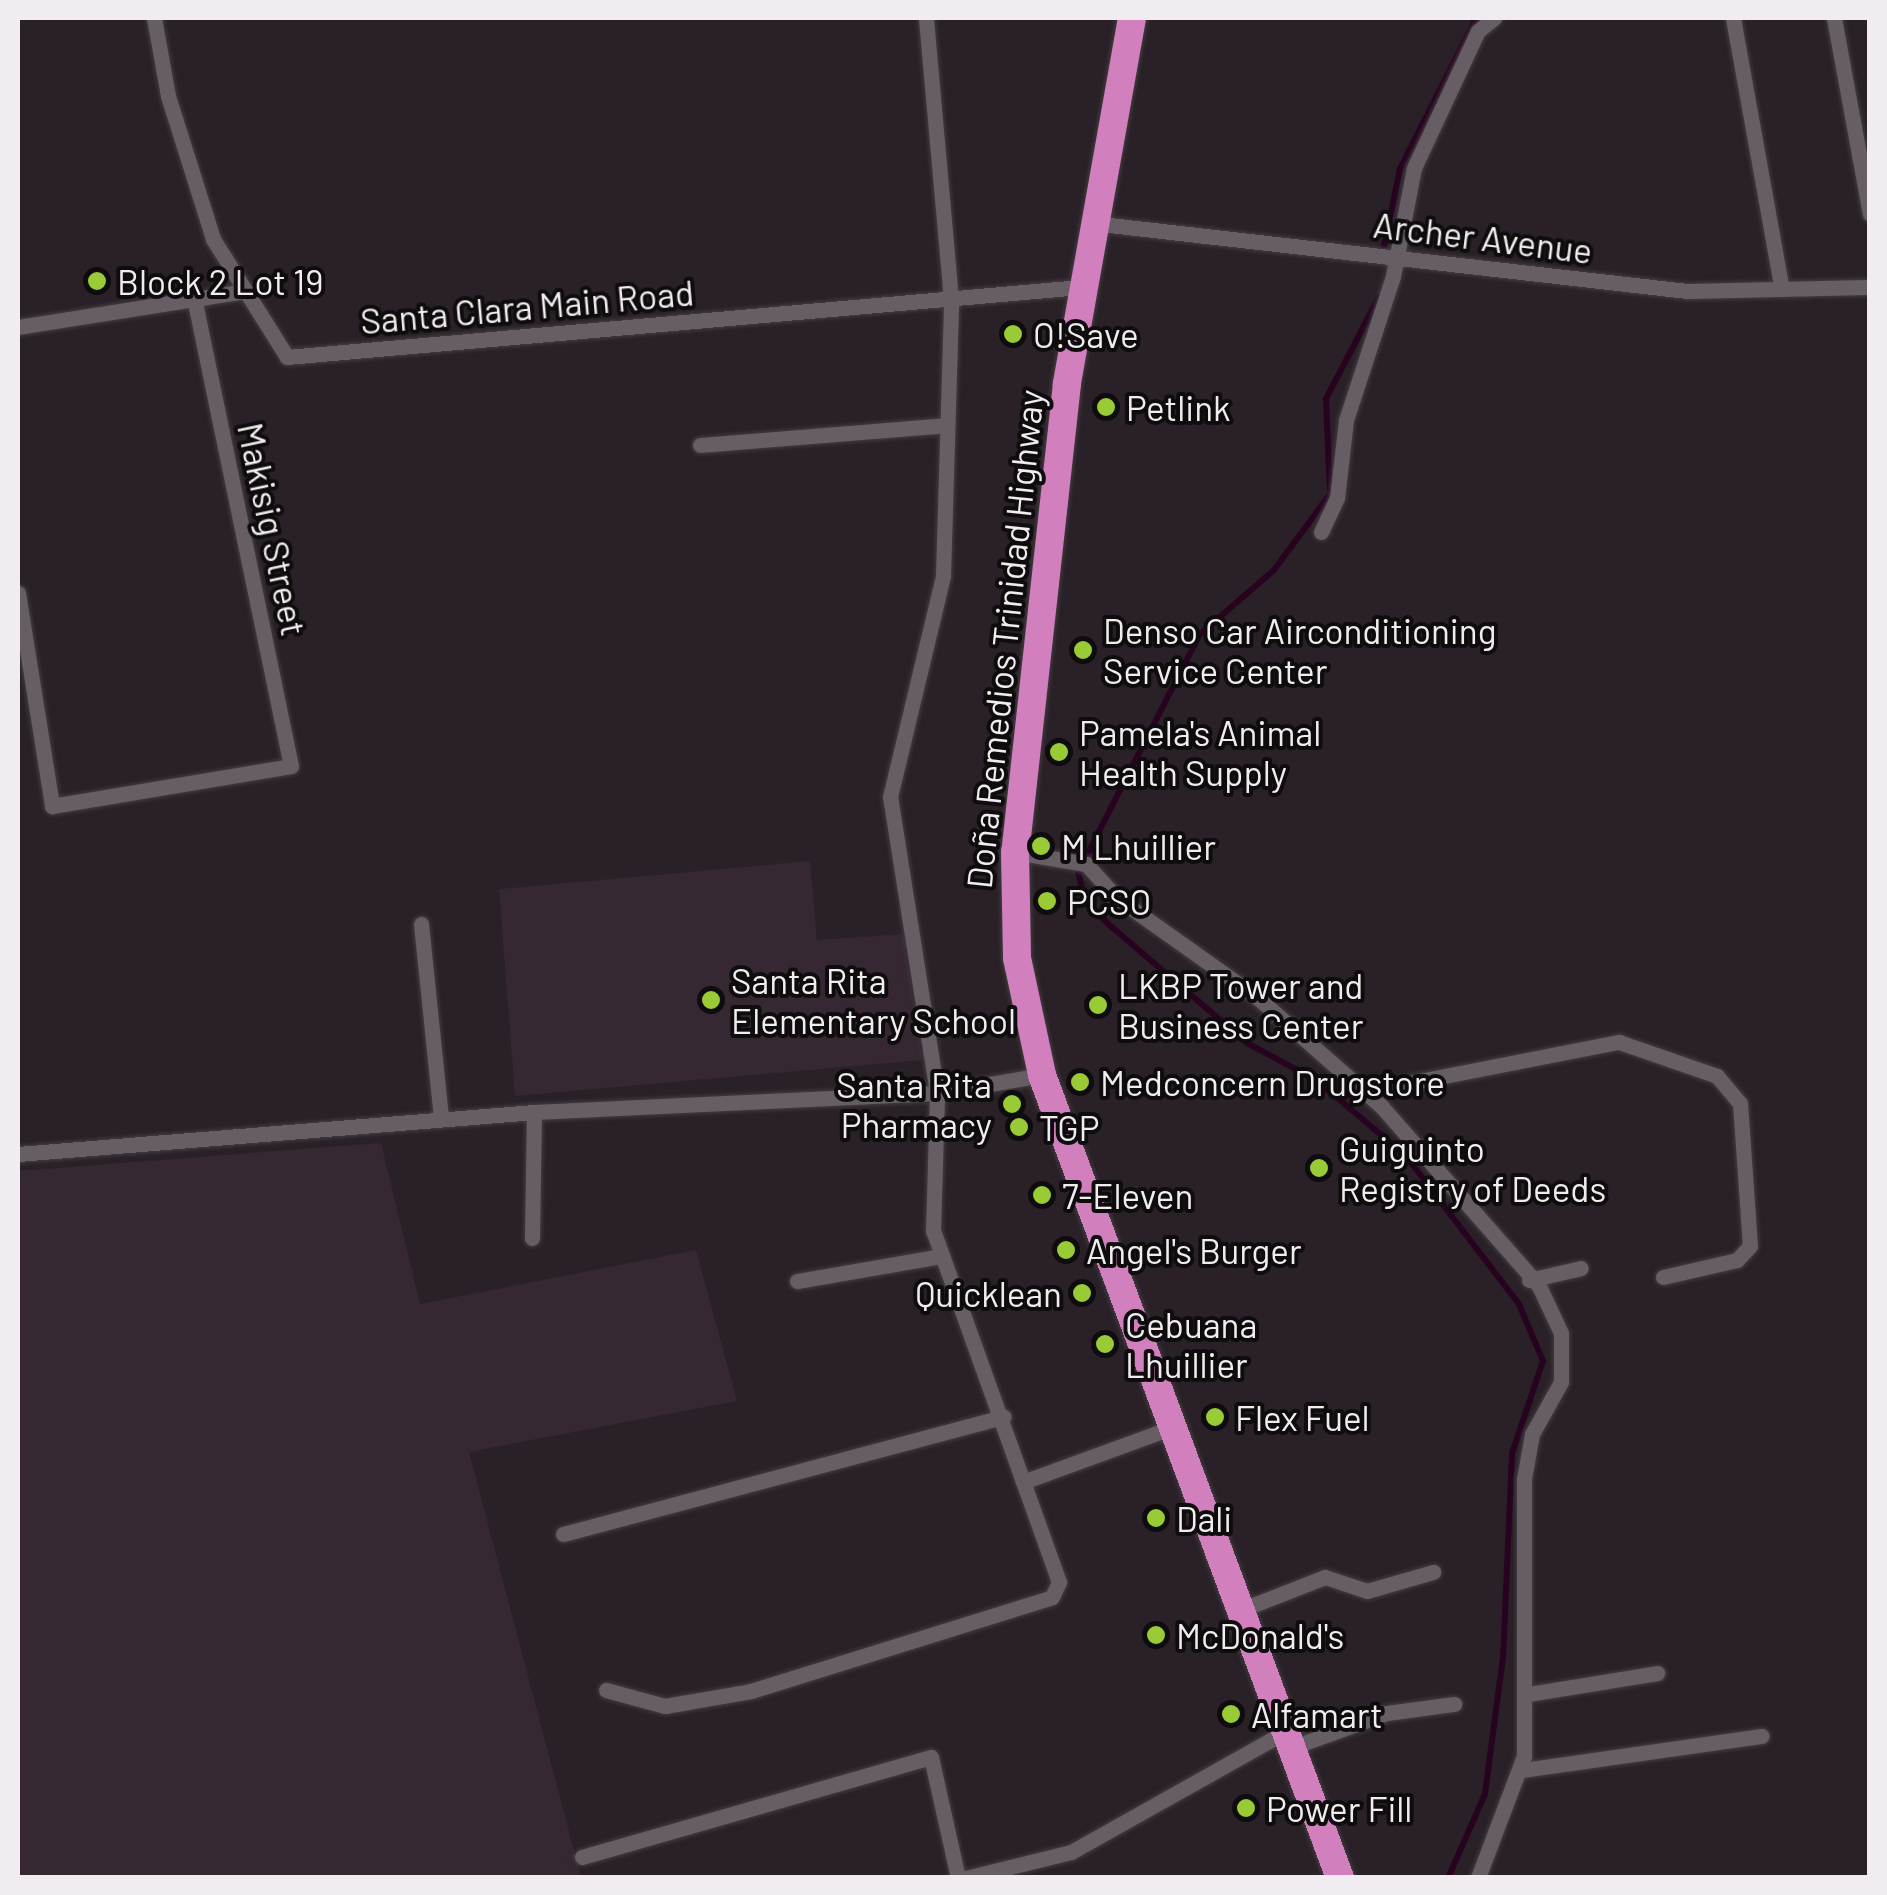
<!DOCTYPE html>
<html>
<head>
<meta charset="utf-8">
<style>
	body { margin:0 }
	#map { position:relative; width:1887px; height:1895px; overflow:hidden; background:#292127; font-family:Barlow,sans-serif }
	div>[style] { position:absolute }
	.built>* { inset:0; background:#352832 }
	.stream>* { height:6px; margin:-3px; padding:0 3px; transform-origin:3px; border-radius:3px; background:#270320 }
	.roads { filter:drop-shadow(0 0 2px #433c41) drop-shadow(0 0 2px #433c41) }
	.minor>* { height:15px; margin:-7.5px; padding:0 7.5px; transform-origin:7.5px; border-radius:7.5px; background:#675e65 }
	.trunk>* { height:28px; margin:-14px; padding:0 14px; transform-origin:14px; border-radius:14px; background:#d27fbe }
	.dots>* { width:28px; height:28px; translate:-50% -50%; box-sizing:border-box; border:5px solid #0f0c0e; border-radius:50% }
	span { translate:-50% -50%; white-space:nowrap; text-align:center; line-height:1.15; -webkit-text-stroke:8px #0f0c0e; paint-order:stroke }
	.street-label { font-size:35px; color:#f1ecef }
	.poi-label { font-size:35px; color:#f1ecef }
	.left { translate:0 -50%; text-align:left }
	.right { translate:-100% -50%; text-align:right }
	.frame { position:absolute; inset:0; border:20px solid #f1ecef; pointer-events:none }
</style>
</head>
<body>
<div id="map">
	<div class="built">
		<i style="clip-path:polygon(810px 861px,817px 940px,903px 934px,922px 1060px,515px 1096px,499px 889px)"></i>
		<i style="clip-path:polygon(381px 1143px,420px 1304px,696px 1250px,737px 1401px,469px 1452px,581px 1877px,18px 1878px,18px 1171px)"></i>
	</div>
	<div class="stream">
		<i style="left:1384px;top:246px;width:79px;rotate:-78.3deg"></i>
		<i style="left:1400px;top:169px;width:169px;rotate:-63.3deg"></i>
		<i style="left:1379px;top:297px;width:115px;rotate:117.5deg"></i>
		<i style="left:1326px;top:399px;width:95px;rotate:87.6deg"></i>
		<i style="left:1330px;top:494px;width:94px;rotate:126.4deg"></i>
		<i style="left:1274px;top:570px;width:98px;rotate:139.1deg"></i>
		<i style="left:1200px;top:634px;width:267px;rotate:117.1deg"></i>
		<i style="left:1078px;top:872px;width:32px;rotate:76deg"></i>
		<i style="left:1086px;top:903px;width:37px;rotate:43deg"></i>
		<i style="left:1113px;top:928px;width:177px;rotate:40.6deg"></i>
		<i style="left:1247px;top:1043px;width:78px;rotate:28.2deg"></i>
		<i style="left:1316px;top:1080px;width:116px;rotate:40.1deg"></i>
		<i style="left:1405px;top:1155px;width:188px;rotate:52.6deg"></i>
		<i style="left:1519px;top:1304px;width:62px;rotate:67.2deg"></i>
		<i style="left:1543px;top:1361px;width:97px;rotate:108.6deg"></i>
		<i style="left:1512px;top:1453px;width:204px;rotate:92.5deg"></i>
		<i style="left:1503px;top:1657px;width:138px;rotate:97.5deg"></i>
		<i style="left:1485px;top:1794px;width:92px;rotate:113.8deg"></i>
	</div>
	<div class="roads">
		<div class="minor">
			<i style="left:154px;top:18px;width:79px;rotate:79.8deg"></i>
			<i style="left:168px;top:96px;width:150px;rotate:72.5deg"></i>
			<i style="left:213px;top:239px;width:139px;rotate:57.9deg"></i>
			<i style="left:287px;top:357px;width:796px;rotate:-5.04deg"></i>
			<i style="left:1733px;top:18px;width:275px;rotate:79.8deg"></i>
			<i style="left:1834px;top:18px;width:199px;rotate:79.6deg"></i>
			<i style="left:1092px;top:223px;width:599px;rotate:6.52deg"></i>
			<i style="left:1687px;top:291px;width:183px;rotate:-1.3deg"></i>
			<i style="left:18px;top:327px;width:230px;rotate:-9deg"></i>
			<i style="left:700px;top:445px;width:248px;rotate:-4.6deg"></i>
			<i style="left:1321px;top:532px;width:38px;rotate:-65deg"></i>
			<i style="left:1337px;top:498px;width:79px;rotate:-83.4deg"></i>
			<i style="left:1346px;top:420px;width:151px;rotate:-71.9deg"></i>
			<i style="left:1393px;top:276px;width:110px;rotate:-79deg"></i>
			<i style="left:1414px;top:168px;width:151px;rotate:-65deg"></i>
			<i style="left:1478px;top:31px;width:21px;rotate:-39deg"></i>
			<i style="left:18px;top:593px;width:216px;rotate:80.9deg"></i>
			<i style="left:52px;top:806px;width:242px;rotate:-9.5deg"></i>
			<i style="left:291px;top:766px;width:473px;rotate:-101.7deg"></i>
			<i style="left:1015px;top:852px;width:72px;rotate:9.6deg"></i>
			<i style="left:1086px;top:864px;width:46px;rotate:47.6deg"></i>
			<i style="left:1117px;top:898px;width:173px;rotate:35.3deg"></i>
			<i style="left:1258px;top:998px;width:165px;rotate:41.3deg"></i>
			<i style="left:1382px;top:1107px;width:238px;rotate:48.7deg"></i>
			<i style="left:1539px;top:1286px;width:52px;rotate:64.9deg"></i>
			<i style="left:1561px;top:1333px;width:49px;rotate:90deg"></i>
			<i style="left:1561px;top:1382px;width:60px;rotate:119.1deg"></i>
			<i style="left:1532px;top:1434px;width:46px;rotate:100.1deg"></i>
			<i style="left:1524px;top:1479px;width:277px;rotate:90deg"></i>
			<i style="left:1524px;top:1756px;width:130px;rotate:110.7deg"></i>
			<i style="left:421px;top:924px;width:196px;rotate:84.1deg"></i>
			<i style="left:1363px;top:1092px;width:261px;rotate:-11.1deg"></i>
			<i style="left:1619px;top:1042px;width:104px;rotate:19.1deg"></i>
			<i style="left:1717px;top:1076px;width:35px;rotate:50deg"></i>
			<i style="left:1740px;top:1103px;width:143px;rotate:86deg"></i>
			<i style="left:1750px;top:1246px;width:19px;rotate:133deg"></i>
			<i style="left:1737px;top:1260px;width:76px;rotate:167.1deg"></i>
			<i style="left:18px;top:1154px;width:518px;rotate:-4.65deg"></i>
			<i style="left:534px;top:1112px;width:403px;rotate:-2.7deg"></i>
			<i style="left:937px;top:1093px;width:107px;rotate:-9.7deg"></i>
			<i style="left:532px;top:1238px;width:126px;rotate:-89.1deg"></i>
			<i style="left:1529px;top:1280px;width:53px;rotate:-13deg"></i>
			<i style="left:797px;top:1281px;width:147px;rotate:-9.8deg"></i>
			<i style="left:1023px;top:1482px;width:160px;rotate:-20.1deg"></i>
			<i style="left:563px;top:1534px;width:456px;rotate:-14.9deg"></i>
			<i style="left:1243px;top:1609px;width:88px;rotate:-21.3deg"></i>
			<i style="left:1325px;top:1577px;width:44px;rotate:18.4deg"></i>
			<i style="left:1367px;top:1591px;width:69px;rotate:-16.1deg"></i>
			<i style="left:606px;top:1690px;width:61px;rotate:15.2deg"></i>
			<i style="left:665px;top:1706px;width:87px;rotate:-9.9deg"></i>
			<i style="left:751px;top:1691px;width:315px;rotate:-17.3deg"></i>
			<i style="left:1052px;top:1597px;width:17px;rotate:-65deg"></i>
			<i style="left:1059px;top:1582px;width:373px;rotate:-109.7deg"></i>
			<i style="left:933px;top:1231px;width:138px;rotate:-88.3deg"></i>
			<i style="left:937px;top:1093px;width:300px;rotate:-99deg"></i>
			<i style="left:890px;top:797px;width:227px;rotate:-76.5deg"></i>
			<i style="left:943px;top:576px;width:277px;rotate:-88.3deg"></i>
			<i style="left:951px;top:299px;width:282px;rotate:-95.1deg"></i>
			<i style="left:1529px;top:1694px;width:130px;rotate:-9.3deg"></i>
			<i style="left:1293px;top:1747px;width:100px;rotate:-19.9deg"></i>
			<i style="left:1387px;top:1713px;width:68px;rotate:-7.7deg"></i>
			<i style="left:1522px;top:1770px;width:242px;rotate:-8.1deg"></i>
			<i style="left:582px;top:1857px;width:363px;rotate:-16deg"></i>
			<i style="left:931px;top:1757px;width:124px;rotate:77.4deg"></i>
			<i style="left:966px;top:1878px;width:108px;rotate:-13.9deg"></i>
			<i style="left:1071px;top:1852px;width:248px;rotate:-29.3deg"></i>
		</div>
		<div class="trunk">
			<i style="left:1132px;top:18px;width:372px;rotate:100.1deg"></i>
			<i style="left:1067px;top:384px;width:471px;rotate:96.3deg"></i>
			<i style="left:1015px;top:852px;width:106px;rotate:88.9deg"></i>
			<i style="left:1017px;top:958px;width:120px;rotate:77.9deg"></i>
			<i style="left:1042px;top:1075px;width:857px;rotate:69.64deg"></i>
		</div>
	</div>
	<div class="dots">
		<i style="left:97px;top:281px;background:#99cb36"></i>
		<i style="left:1013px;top:334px;background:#99cb36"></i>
		<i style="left:1106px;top:407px;background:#99cb36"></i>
		<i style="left:1083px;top:650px;background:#99cb36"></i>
		<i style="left:1059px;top:752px;background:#99cb36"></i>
		<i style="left:1041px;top:846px;background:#99cb36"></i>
		<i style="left:1047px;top:901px;background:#99cb36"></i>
		<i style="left:711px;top:1000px;background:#99cb36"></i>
		<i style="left:1098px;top:1005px;background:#99cb36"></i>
		<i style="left:1080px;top:1082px;background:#99cb36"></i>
		<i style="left:1012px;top:1104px;background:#99cb36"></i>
		<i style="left:1019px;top:1127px;background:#99cb36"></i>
		<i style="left:1319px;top:1168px;background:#99cb36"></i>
		<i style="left:1042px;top:1195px;background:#99cb36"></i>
		<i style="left:1066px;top:1250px;background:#99cb36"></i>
		<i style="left:1082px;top:1293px;background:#99cb36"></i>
		<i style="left:1105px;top:1344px;background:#99cb36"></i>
		<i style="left:1215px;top:1417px;background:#99cb36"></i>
		<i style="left:1156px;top:1518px;background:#99cb36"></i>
		<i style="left:1156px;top:1635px;background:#99cb36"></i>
		<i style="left:1231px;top:1714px;background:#99cb36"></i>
		<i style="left:1246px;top:1808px;background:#99cb36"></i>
	</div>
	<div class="street-label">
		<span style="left:1483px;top:237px;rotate:7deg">Archer Avenue</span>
		<span style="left:527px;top:306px;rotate:-5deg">Santa Clara Main Road</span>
		<span style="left:273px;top:529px;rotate:78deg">Makisig Street</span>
		<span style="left:1004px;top:639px;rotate:-84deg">Doña Remedios Trinidad Highway</span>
	</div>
	<div class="poi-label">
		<span class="left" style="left:117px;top:281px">Block 2 Lot 19</span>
		<span class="left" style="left:1033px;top:334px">O!Save</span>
		<span class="left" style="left:1126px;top:407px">Petlink</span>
		<span class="left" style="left:1103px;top:650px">Denso Car Airconditioning<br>Service Center</span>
		<span class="left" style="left:1079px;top:752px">Pamela's Animal<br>Health Supply</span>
		<span class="left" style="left:1061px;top:846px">M Lhuillier</span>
		<span class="left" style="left:1067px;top:901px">PCSO</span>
		<span class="left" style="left:731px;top:1000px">Santa Rita<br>Elementary School</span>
		<span class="left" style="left:1118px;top:1005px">LKBP Tower and<br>Business Center</span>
		<span class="left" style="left:1100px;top:1082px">Medconcern Drugstore</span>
		<span class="right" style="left:992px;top:1104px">Santa Rita<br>Pharmacy</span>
		<span class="left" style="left:1039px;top:1127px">TGP</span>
		<span class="left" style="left:1339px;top:1168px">Guiguinto<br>Registry of Deeds</span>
		<span class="left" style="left:1062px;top:1195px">7-Eleven</span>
		<span class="left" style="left:1086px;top:1250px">Angel's Burger</span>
		<span class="right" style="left:1062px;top:1293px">Quicklean</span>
		<span class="left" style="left:1125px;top:1344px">Cebuana<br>Lhuillier</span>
		<span class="left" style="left:1235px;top:1417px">Flex Fuel</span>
		<span class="left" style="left:1176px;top:1518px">Dali</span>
		<span class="left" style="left:1176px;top:1635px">McDonald's</span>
		<span class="left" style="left:1251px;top:1714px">Alfamart</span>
		<span class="left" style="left:1266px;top:1808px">Power Fill</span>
	</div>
	<div class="frame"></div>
</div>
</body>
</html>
